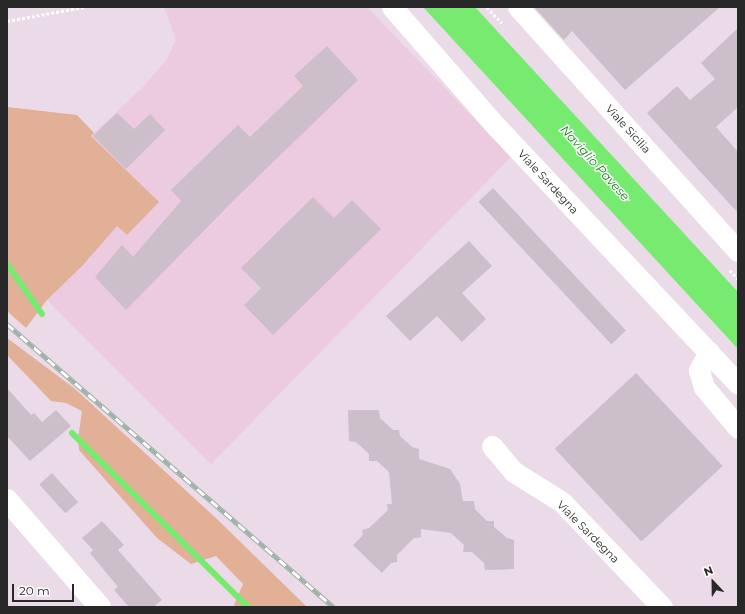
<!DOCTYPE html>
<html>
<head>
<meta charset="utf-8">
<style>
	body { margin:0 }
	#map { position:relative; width:745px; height:614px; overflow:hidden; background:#ebdae7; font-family:Montserrat,sans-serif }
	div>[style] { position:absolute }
	.education>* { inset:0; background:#eccae0 }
	.green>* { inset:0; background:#e1b097 }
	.water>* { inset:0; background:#76eb6f }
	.stream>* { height:6px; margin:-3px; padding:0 3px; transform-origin:3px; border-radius:3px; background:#76eb6f }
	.building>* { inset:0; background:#ccbfc9; transform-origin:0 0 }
	.path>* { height:2.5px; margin-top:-1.25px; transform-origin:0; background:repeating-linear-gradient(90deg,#fff 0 3px,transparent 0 5px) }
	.street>* { height:21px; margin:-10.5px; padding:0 10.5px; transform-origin:10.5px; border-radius:10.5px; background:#fff }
	.secondary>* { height:22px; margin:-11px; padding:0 11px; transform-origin:11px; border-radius:11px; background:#fff }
	.rail>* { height:4.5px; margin-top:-2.25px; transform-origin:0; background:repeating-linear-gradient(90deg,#fff 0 9px,#9db3a9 0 18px); box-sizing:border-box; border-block:1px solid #9db3a9 }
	span { translate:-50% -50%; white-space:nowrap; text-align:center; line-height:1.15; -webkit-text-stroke:3px #fff; paint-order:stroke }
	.street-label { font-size:11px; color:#282828 }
	.water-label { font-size:12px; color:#108813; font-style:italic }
	.frame { position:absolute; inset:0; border:8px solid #282828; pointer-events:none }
	.north { position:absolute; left:693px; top:562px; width:40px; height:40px; -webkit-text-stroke:3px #fff; paint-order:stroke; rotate:338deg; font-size:11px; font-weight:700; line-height:16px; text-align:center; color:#282828 }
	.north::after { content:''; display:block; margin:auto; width:14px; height:18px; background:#282828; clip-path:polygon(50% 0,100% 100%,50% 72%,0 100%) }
	.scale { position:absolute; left:12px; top:584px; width:62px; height:18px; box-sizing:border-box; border:2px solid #282828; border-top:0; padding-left:5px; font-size:12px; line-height:14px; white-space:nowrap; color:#282828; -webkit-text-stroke:3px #fff; paint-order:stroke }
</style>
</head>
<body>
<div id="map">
	<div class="education">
		<i style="clip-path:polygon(164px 7px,367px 7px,511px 157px,211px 464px,47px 300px,81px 266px,117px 225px,127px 235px,126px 172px,91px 136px,143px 87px,167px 59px,176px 40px)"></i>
	</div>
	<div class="green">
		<i style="clip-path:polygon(7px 107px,77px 115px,94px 133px,91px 136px,159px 202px,127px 235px,117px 226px,83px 265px,47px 300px,26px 328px,7px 311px)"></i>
		<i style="clip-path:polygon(7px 338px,74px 388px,218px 520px,307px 607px,237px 607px,234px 605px,243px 584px,216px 556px,191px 564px,157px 538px,79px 450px,78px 439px,82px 411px,66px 403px,51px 401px,7px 355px)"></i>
	</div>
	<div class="water">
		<i style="clip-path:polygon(423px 7px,475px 7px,738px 292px,738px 349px)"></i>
	</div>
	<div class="stream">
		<i style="left:7px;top:264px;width:61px;rotate:55deg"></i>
		<i style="left:72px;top:433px;width:247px;rotate:44.7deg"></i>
	</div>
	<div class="building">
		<i style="clip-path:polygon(534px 7px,720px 7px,625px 90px,572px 31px,564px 40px)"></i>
		<i style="clip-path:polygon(738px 28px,738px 107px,716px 127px,738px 152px,738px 213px,647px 113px,677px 86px,690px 100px,715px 79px,701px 63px)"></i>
		<i style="clip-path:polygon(327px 46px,358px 80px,236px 198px,126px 310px,95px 277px,122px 245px,133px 257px,181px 201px,171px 190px,238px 125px,250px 137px,303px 86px,294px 76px)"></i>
		<i style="clip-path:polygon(117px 113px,134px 129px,150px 114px,165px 130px,126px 169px,93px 136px)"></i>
		<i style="left:493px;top:188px;width:195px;height:20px;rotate:47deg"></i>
		<i style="clip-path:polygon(313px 197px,334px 218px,352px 200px,381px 229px,273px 335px,244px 305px,261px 288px,241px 268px)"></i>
		<i style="clip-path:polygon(469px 241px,492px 266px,462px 293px,486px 319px,462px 342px,437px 316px,410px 341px,386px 316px)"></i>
		<i style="left:636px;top:373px;width:127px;height:111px;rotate:47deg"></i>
		<i style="clip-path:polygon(7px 388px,31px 415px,34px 413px,42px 422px,56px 410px,71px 426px,30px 461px,7px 436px)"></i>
		<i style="clip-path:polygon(348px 410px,379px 410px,380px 418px,393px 430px,399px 430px,400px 436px,412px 447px,419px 449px,419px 459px,450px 469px,460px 484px,463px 501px,474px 501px,475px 509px,487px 521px,494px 521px,494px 527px,507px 538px,514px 540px,514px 569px,485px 570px,484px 563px,472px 552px,463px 552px,464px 545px,451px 533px,421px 529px,421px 537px,414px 538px,397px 555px,397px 562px,391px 563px,382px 573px,353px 545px,363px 535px,362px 530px,369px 528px,388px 510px,387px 504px,392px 504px,389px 472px,377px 461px,369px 461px,369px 454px,356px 442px,349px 441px)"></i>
		<i style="left:52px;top:473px;width:39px;height:17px;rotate:48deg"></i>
		<i style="clip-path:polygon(102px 521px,124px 545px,118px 550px,162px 600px,153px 607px,129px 607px,114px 590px,118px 587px,90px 553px,93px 550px,82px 538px)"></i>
	</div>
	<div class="path">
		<i style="left:487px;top:7px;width:22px;rotate:47deg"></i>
		<i style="left:7px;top:21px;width:78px;rotate:-10.3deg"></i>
		<i style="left:730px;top:270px;width:12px;rotate:48deg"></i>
	</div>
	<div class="street">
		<i style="left:392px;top:7px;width:157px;rotate:48.9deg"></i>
		<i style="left:495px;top:125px;width:355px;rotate:46.8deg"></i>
		<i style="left:518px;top:7px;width:329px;rotate:48deg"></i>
		<i style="left:709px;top:352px;width:21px;rotate:119deg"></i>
		<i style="left:699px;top:370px;width:18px;rotate:74deg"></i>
		<i style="left:704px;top:387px;width:53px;rotate:50.3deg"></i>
		<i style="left:492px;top:446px;width:34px;rotate:50deg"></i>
		<i style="left:514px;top:472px;width:57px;rotate:32deg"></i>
		<i style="left:562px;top:502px;width:145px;rotate:46.4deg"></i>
	</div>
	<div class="secondary">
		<i style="left:7px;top:500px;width:142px;rotate:49deg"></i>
	</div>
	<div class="rail">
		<i style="left:7px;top:324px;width:432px;rotate:40.9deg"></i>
	</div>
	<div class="street-label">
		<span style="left:628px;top:129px;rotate:48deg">Viale Sicilia</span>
		<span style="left:548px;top:182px;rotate:47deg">Viale Sardegna</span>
		<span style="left:588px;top:532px;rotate:45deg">Viale Sardegna</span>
	</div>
	<div class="water-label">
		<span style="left:595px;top:163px;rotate:48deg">Naviglio Pavese</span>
	</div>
	<div class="frame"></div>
	<div class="north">N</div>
	<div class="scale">20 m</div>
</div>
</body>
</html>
